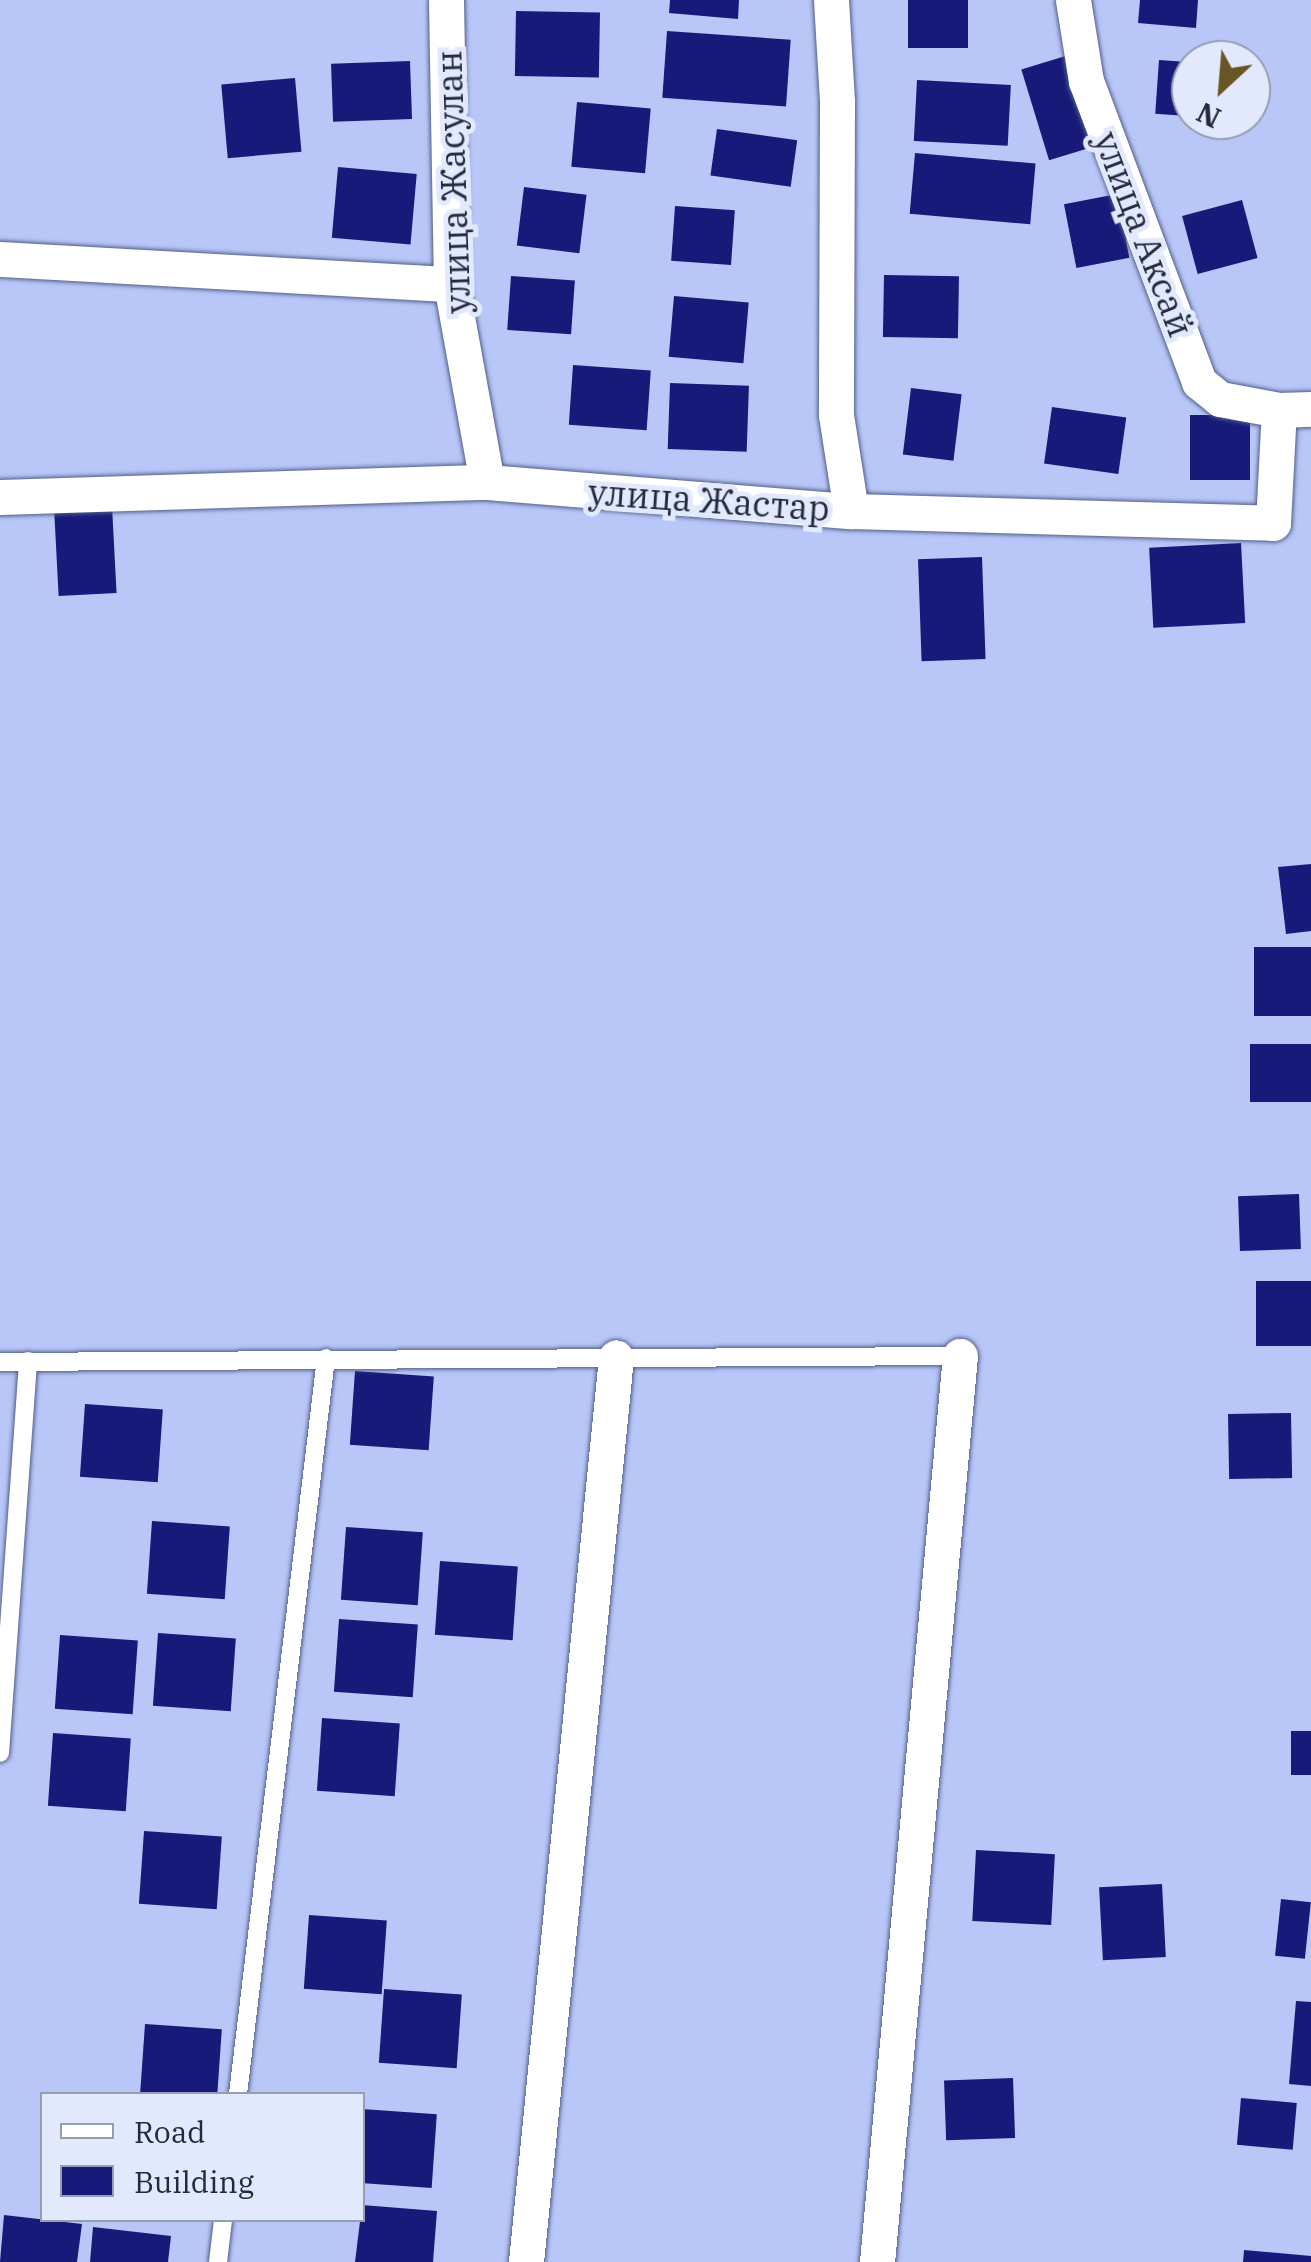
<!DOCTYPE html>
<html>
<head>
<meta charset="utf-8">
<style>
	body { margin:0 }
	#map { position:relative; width:1311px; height:2262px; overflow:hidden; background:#b8c7f8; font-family:"IBM Plex Serif",serif }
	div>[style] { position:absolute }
	.building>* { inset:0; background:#171a79; transform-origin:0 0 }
	.roads { filter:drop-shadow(0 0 2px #525f89) drop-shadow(0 0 2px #525f89) }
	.lane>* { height:18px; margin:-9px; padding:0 9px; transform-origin:9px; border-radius:9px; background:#fff }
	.street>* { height:35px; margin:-17.5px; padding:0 17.5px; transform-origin:17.5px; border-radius:17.5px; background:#fff }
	span { translate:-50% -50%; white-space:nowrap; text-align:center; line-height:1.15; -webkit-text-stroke:10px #e2e9fd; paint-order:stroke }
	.street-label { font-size:35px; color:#242a3c }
	.legend { position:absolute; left:40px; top:2092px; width:325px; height:130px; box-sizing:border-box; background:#e2e9fd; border:2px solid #969db0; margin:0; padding:12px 18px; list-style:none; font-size:30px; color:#242a3c }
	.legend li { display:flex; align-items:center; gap:20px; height:50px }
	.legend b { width:50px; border:2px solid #969db0 }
	.north { position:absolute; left:1171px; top:40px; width:100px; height:100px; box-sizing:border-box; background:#e2e9fd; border:2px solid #969db0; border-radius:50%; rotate:206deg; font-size:28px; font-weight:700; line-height:40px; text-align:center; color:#242a3c }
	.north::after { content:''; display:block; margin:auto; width:35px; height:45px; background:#685724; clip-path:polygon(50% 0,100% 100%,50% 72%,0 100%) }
</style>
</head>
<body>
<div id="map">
	<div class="building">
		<i style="clip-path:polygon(670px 0,739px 0,738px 19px,669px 13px)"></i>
		<i style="left:908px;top:0;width:60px;height:48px"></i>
		<i style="clip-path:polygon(1140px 0,1198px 0,1196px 28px,1138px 23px)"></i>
		<i style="left:516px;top:11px;width:84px;height:65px;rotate:1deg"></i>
		<i style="left:667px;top:31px;width:124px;height:67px;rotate:4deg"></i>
		<i style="left:1072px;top:54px;width:95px;height:53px;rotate:73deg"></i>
		<i style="left:1159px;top:60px;width:32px;height:54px;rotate:4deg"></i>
		<i style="left:410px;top:61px;width:58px;height:79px;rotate:88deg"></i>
		<i style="left:295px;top:78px;width:74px;height:74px;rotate:85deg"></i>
		<i style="left:917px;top:80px;width:94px;height:61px;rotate:3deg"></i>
		<i style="left:577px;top:102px;width:74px;height:65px;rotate:5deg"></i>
		<i style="left:717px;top:129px;width:81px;height:47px;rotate:8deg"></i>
		<i style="left:915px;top:153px;width:121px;height:61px;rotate:5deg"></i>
		<i style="left:338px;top:167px;width:79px;height:71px;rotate:5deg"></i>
		<i style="left:524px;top:187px;width:63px;height:59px;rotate:7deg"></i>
		<i style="left:1117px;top:194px;width:65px;height:54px;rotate:79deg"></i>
		<i style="left:1242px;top:200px;width:60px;height:62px;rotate:75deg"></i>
		<i style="left:675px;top:206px;width:60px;height:55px;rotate:4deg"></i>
		<i style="left:884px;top:275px;width:75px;height:62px;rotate:1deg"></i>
		<i style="left:511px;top:276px;width:64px;height:54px;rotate:4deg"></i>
		<i style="left:674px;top:296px;width:75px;height:61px;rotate:5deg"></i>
		<i style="left:573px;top:365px;width:78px;height:60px;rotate:4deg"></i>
		<i style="left:670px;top:383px;width:79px;height:66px;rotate:2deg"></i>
		<i style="left:911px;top:388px;width:51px;height:67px;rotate:7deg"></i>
		<i style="left:1052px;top:407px;width:75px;height:57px;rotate:8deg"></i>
		<i style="left:1190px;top:415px;width:60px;height:65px"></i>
		<i style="left:112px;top:506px;width:87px;height:58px;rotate:87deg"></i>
		<i style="left:1241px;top:543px;width:80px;height:92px;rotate:87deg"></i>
		<i style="left:982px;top:557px;width:102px;height:64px;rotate:88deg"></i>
		<i style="clip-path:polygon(1311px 864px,1311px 931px,1286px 934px,1278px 867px)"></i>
		<i style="left:1311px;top:947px;width:69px;height:57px;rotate:90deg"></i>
		<i style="left:1311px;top:1044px;width:58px;height:61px;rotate:90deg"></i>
		<i style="left:1299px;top:1194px;width:55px;height:61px;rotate:88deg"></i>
		<i style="left:1311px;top:1281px;width:65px;height:55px;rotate:90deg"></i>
		<i style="left:355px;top:1371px;width:79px;height:74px;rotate:4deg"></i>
		<i style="left:85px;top:1404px;width:78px;height:73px;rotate:4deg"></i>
		<i style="left:1291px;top:1413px;width:65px;height:63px;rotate:89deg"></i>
		<i style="left:152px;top:1521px;width:78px;height:73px;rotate:4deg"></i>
		<i style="left:346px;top:1527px;width:77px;height:73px;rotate:4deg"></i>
		<i style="left:440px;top:1561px;width:78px;height:74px;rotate:4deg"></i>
		<i style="left:339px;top:1619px;width:79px;height:73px;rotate:4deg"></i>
		<i style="left:158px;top:1633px;width:78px;height:73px;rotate:4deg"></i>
		<i style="left:60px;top:1635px;width:78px;height:74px;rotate:4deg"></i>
		<i style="left:322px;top:1718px;width:78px;height:73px;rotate:4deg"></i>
		<i style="left:1291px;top:1731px;width:20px;height:44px"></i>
		<i style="left:53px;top:1733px;width:78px;height:73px;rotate:4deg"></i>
		<i style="left:144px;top:1831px;width:78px;height:73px;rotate:4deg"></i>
		<i style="left:976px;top:1850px;width:79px;height:71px;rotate:3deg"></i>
		<i style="left:1162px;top:1884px;width:73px;height:63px;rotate:87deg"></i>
		<i style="left:1281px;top:1899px;width:30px;height:57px;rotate:6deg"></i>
		<i style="left:309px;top:1915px;width:78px;height:74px;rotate:4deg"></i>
		<i style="left:384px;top:1989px;width:78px;height:74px;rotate:4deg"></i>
		<i style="clip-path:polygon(1296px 2001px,1311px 2002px,1311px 2086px,1289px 2084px)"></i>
		<i style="left:145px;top:2024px;width:77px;height:70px;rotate:4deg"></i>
		<i style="left:1013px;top:2078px;width:60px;height:69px;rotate:88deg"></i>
		<i style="left:1241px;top:2098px;width:56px;height:47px;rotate:5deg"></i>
		<i style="left:362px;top:2109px;width:75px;height:74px;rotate:4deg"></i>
		<i style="clip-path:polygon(362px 2205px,437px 2211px,433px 2262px,355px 2262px)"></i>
		<i style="clip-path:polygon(4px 2215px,82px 2224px,77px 2262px,0 2262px)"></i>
		<i style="clip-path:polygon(93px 2227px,171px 2236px,168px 2262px,90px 2262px)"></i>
		<i style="clip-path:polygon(1244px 2250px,1311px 2256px,1311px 2262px,1243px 2262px)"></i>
	</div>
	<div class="roads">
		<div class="lane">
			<i style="left:0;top:1362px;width:960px;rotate:-0.36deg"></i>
			<i style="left:0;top:1753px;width:393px;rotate:-85.9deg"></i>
			<i style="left:238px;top:2094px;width:741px;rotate:-83.18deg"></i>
			<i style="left:218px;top:2262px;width:42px;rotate:-83.2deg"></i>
		</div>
		<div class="street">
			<i style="left:446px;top:0;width:284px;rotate:89deg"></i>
			<i style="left:451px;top:284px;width:201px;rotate:79.7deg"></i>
			<i style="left:831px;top:0;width:102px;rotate:86.6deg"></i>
			<i style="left:837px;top:102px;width:313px;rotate:90.2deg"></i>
			<i style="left:836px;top:415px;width:97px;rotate:81.1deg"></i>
			<i style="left:1073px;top:0;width:82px;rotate:80.9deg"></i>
			<i style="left:1086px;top:81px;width:322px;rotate:69.4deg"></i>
			<i style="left:1199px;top:382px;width:27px;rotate:39deg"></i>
			<i style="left:1220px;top:399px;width:60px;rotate:10.6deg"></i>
			<i style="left:1279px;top:410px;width:32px;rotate:-2deg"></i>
			<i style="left:0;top:259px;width:452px;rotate:3.2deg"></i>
			<i style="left:0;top:497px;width:487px;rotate:-1.8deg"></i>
			<i style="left:487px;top:482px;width:365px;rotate:4.6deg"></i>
			<i style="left:851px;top:511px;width:422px;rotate:1.6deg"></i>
			<i style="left:1273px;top:523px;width:113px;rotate:-87deg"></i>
			<i style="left:526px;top:2262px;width:909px;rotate:-84.32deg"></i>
			<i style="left:877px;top:2262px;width:910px;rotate:-84.77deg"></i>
		</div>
	</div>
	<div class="street-label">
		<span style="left:453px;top:182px;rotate:-92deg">улица Жасулан</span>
		<span style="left:1144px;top:234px;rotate:69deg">улица Аксай</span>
		<span style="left:709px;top:500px;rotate:4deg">улица Жастар</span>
	</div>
	<ul class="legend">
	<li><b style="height:12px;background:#fff"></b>Road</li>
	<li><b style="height:28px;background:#171a79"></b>Building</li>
	</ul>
	<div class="north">N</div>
</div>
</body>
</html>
